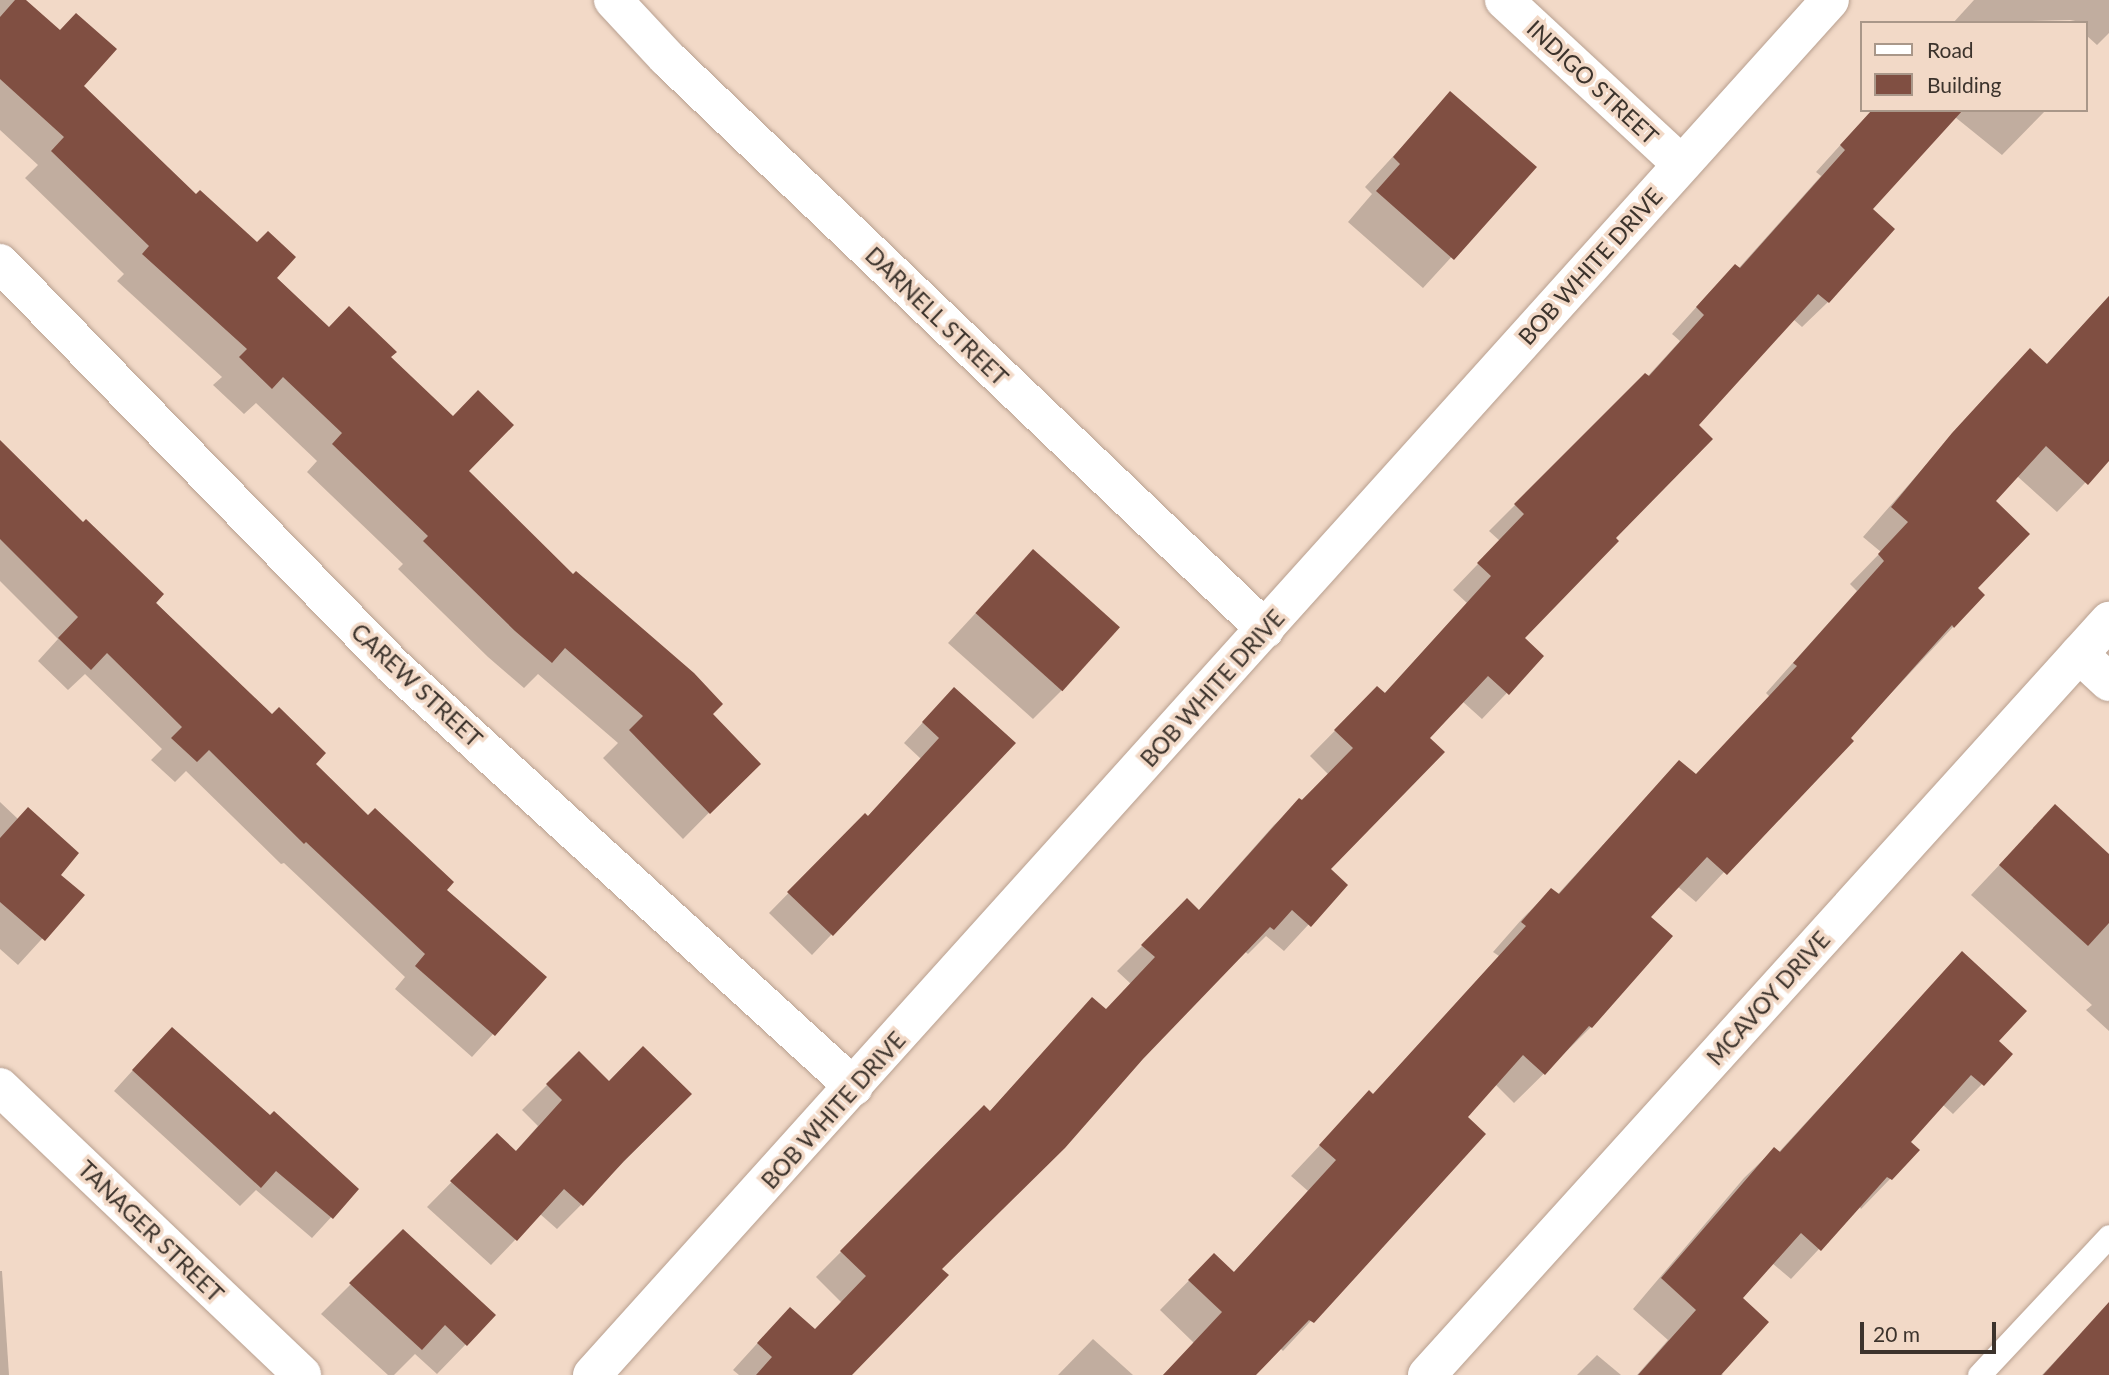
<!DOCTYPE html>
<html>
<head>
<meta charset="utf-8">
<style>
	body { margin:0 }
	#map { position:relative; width:2109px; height:1375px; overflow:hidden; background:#f2d9c7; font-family:Lato,sans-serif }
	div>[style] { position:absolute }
	.shadow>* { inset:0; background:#0003 }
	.building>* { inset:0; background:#804f42; transform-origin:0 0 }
	.roads { filter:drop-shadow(0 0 2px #b8a090) drop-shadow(0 0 2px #b8a090) }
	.lane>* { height:23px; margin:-11.5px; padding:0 11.5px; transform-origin:11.5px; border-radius:11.5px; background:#fff }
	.street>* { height:38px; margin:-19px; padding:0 19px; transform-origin:19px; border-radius:19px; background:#fff }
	span { translate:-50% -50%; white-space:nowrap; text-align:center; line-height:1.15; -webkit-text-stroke:7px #f2d9c7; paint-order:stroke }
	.street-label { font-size:23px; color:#3c332c }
	.legend { position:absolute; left:1860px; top:21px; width:228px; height:91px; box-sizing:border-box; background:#f2d9c7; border:2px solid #a99789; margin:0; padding:9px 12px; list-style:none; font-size:21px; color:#3c332c }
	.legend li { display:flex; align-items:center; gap:14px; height:35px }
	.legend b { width:35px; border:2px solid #a99789 }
	.scale { position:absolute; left:1860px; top:1322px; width:136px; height:32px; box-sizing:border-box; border:4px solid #3c332c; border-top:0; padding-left:9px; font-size:21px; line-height:24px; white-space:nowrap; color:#3c332c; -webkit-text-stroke:5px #f2d9c7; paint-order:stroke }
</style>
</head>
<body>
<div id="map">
	<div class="shadow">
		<i style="clip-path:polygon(0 0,24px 0,82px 86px,329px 329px,389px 358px,467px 471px,758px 763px,683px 839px,603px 758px,618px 743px,538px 674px,524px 688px,488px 657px,398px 569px,403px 564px,307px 472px,317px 461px,256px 403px,244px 414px,213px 385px,222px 377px,117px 281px,124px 274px,25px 178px,38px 165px,0 130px)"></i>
		<i style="clip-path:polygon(1974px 0,2109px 0,2109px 33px,2097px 45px,2086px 35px,2086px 23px,2070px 20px,1953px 23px)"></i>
		<i style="clip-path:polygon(1451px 93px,1534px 167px,1423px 288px,1348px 222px,1372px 194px,1365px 187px)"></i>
		<i style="clip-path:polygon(1872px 110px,2046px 110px,2002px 155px,1955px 117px,1870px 209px,1828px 302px,1802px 327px,1793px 319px,1697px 426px,1614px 538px,1523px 638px,1542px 656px,1482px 719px,1462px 701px,1428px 738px,1328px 869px,1345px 885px,1284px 951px,1266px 936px,1248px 954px,1244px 951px,940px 1269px,849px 1375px,739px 1375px,733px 1370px,765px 1335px,815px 1331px,842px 1303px,816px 1277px,984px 1108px,989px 1112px,1092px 999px,1105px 1011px,1131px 984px,1117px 971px,1187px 901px,1198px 911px,1274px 825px,1329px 775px,1310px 756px,1377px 688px,1383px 695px,1467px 603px,1453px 590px,1500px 541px,1489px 531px,1645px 375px,1647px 377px,1680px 341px,1672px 334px,1710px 292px,1738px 269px,1821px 176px,1816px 172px)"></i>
		<i style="clip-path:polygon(2109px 296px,2109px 458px,2057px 512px,2017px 476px,1993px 501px,1976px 588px,1953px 627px,1696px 902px,1677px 886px,1649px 917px,1591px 1027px,1514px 1103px,1495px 1084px,1465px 1117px,1484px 1134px,1283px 1351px,1280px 1348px,1254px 1375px,1163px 1375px,1194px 1343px,1160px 1310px,1214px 1255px,1233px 1273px,1308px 1191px,1291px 1176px,1369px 1093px,1372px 1096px,1499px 956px,1493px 952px,1522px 919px,1551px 890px,1557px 895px,1679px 762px,1695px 776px,1770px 697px,1766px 693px,1857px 591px,1850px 584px,1881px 552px,1863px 537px,2001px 379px,2030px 350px,2046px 365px)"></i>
		<i style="clip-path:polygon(0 442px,313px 764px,445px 890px,544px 978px,472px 1057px,395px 989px,405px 977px,284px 863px,281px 864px,186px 771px,175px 782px,151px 760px,162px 749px,85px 674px,68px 690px,38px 661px,58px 639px,0 581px)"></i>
		<i style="clip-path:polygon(1033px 551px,1062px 690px,1033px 719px,948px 643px)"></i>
		<i style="clip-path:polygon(935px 709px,1013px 743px,812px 955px,769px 913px,865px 815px,867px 817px,921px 759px,904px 743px)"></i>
		<i style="clip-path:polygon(0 802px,18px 819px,58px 875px,82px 895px,18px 965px,0 949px)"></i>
		<i style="clip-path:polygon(2055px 806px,2109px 856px,2109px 1031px,2086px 1010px,2092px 1005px,1971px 895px)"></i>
		<i style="clip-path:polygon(1962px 953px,1997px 1041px,2011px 1054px,1953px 1114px,1942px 1104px,1909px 1142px,1918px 1150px,1861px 1209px,1859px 1206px,1791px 1279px,1772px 1263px,1741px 1298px,1721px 1373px,1723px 1375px,1637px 1375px,1668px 1340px,1633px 1309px,1744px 1178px,1774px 1149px,1778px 1153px)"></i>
		<i style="clip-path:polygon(152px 1049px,357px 1189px,312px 1238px,256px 1190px,240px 1206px,114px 1091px)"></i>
		<i style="clip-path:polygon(579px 1053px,609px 1083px,690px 1095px,557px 1229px,540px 1214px,491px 1265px,427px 1207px,497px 1136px,515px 1152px,538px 1126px,522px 1110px)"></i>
		<i style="clip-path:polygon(403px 1232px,466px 1344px,437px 1374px,415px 1354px,394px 1375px,388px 1375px,321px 1314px)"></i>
		<i style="clip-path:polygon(0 1271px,2px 1271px,9px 1375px,0 1375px)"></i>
		<i style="clip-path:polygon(2106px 1307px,2109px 1310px,2109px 1375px,2042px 1375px)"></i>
		<i style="clip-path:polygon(1093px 1339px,1133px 1375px,1058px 1375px)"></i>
		<i style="clip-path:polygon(1597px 1355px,1621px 1375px,1577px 1375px)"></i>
	</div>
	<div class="building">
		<i style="clip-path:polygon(15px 0,26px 0,60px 30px,76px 13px,117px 49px,84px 86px,196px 194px,200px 190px,257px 242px,268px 231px,296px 257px,277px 278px,329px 327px,349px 306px,397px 352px,391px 357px,453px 416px,478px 390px,514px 425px,469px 471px,573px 574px,576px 571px,694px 673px,723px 704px,713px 714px,761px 764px,710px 814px,629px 730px,643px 716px,565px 648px,552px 663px,515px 631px,423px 541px,428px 536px,332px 444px,342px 433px,283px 377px,272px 389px,239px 357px,247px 349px,142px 254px,149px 246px,51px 151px,64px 137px,0 79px,0 17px)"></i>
		<i style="clip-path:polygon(1450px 91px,1537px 167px,1454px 260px,1376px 191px,1400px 164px,1393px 157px)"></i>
		<i style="clip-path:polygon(1872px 110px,1963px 110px,1873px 209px,1895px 229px,1829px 303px,1818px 294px,1699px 425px,1713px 439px,1616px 538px,1619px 541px,1525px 638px,1544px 656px,1509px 695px,1488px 676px,1430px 738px,1445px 752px,1331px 869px,1348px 885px,1311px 927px,1292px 910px,1274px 930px,1270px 927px,1143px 1059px,1065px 1148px,942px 1269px,949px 1275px,852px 1375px,756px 1375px,772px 1357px,757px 1343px,790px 1307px,815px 1329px,866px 1276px,840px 1251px,984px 1105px,990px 1111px,1092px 997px,1106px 1009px,1155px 957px,1141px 945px,1187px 898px,1199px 910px,1299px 798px,1302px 800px,1353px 748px,1334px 730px,1377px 686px,1385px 693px,1491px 576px,1477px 563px,1524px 514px,1514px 504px,1645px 373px,1649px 376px,1704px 315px,1696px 307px,1735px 264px,1740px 268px,1845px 150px,1840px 145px)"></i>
		<i style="clip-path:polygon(2109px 296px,2109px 461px,2088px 485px,2046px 446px,1996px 501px,2030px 534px,1978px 588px,1985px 595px,1954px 628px,1952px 625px,1851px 738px,1854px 741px,1727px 875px,1707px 857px,1651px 917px,1673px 936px,1592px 1028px,1589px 1026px,1545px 1075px,1523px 1055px,1468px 1117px,1486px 1134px,1314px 1323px,1309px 1320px,1256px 1375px,1163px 1375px,1222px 1312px,1188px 1280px,1214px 1253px,1234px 1272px,1336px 1160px,1319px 1145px,1369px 1090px,1373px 1094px,1526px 926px,1521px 922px,1551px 888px,1559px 894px,1679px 760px,1696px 774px,1797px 666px,1793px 663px,1884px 561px,1878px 554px,1908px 522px,1891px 507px,1952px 433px,2030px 348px,2047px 364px)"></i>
		<i style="clip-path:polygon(0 440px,83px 522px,86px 519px,164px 594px,156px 603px,272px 714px,279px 707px,326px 753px,316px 764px,368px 815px,375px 808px,454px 882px,447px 890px,547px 977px,495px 1036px,415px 966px,425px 954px,306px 842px,304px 844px,209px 750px,197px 762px,171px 738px,182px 727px,107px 653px,91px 670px,58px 638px,78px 617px,0 539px)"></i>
		<i style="left:1033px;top:549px;width:117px;height:86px;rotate:42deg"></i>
		<i style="clip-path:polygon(954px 687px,1016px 743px,833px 936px,787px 892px,865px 813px,868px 816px,939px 738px,922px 722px)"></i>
		<i style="clip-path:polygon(2055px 804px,2109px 854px,2109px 923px,2088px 946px,1999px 865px)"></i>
		<i style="clip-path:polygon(28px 807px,79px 853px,61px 875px,85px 895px,45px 941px,0 902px,0 838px)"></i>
		<i style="clip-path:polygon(1962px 951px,2027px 1011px,1999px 1041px,2013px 1054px,1984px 1086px,1971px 1075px,1911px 1142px,1920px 1150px,1892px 1180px,1887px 1177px,1821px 1251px,1801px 1233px,1743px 1298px,1769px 1322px,1721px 1375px,1638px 1375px,1696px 1310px,1661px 1278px,1774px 1147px,1780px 1152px)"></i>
		<i style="clip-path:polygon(172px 1027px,270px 1115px,274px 1111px,359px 1189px,333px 1219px,276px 1171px,261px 1188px,132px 1070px)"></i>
		<i style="clip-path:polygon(643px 1046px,692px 1094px,624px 1161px,583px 1206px,564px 1189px,517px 1241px,450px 1181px,497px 1133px,516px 1151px,562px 1100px,546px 1084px,579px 1051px,609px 1081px)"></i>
		<i style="clip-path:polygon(403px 1229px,496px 1315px,467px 1346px,445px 1325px,422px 1350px,349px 1283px)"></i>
		<i style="clip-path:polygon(2109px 1302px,2109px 1375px,2043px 1375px)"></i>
	</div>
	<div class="roads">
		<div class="lane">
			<i style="left:1979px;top:1375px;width:190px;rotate:-46.9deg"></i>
		</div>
		<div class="street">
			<i style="left:613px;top:0;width:79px;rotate:47deg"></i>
			<i style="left:667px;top:58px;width:827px;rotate:43.68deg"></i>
			<i style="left:1504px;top:0;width:241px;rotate:42.8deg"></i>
			<i style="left:0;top:263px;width:563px;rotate:45.72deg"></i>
			<i style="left:393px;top:666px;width:624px;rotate:42.4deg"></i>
			<i style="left:2079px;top:654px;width:41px;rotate:43deg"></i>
			<i style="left:0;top:1087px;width:417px;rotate:43.6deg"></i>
			<i style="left:592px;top:1375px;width:1850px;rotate:-48deg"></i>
			<i style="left:1427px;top:1375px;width:1017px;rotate:-47.87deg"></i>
		</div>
	</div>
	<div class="street-label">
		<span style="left:1593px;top:82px;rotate:43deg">INDIGO STREET</span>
		<span style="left:1590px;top:266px;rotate:-48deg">BOB WHITE DRIVE</span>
		<span style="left:937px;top:316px;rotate:44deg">DARNELL STREET</span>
		<span style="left:417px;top:685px;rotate:43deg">CAREW STREET</span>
		<span style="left:1212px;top:688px;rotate:-48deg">BOB WHITE DRIVE</span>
		<span style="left:1768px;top:998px;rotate:-48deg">MCAVOY DRIVE</span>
		<span style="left:833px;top:1110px;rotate:-48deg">BOB WHITE DRIVE</span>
		<span style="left:151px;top:1231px;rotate:44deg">TANAGER STREET</span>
	</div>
	<ul class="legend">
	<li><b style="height:9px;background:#fff"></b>Road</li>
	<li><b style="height:19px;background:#804f42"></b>Building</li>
	</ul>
	<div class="scale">20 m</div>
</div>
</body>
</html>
